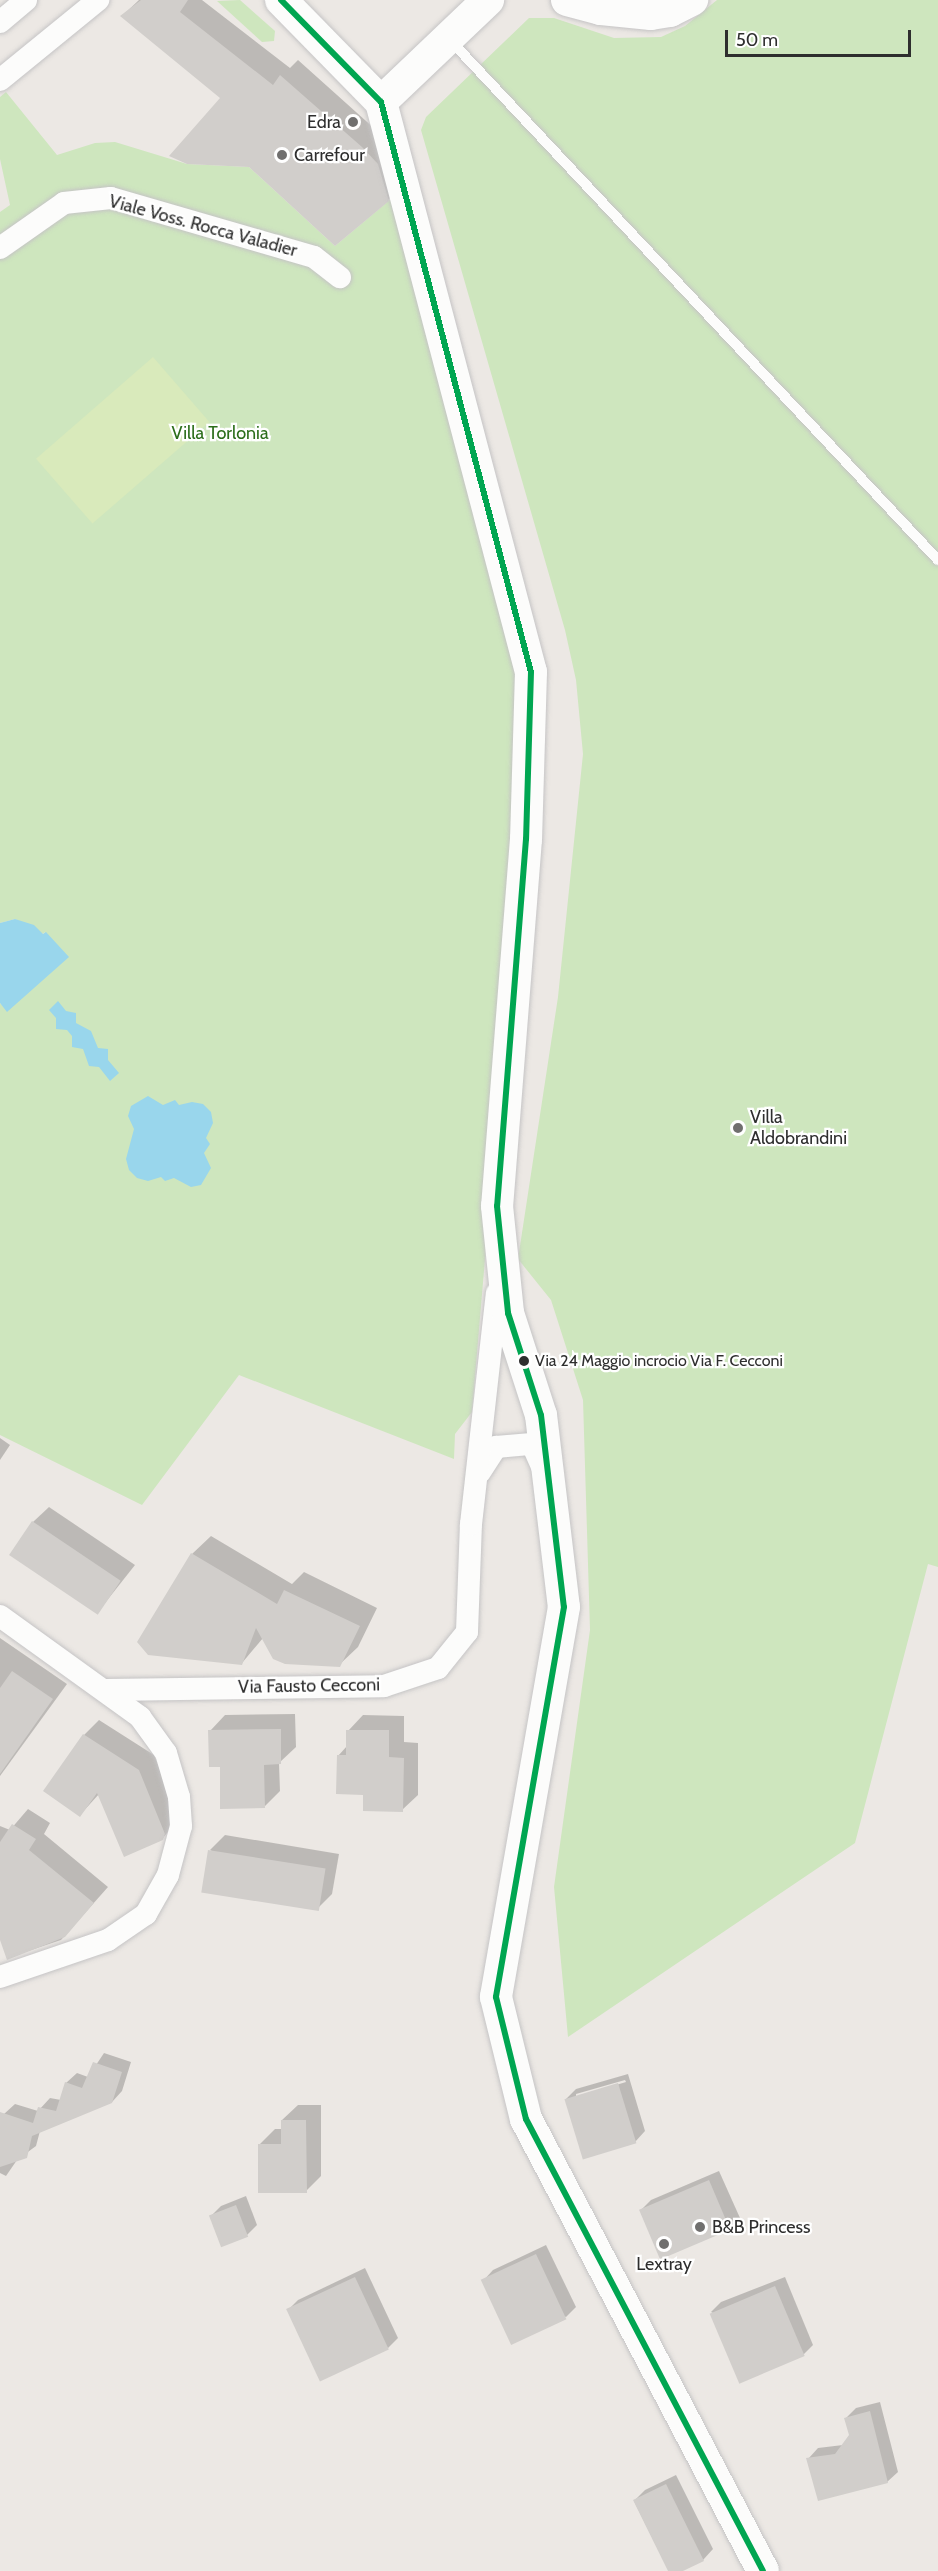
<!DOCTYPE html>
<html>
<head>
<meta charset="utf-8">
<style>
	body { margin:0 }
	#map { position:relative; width:938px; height:2571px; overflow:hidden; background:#ece8e4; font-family:Cabin,sans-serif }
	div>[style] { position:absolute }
	.green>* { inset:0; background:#cee6be }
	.pitch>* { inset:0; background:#d9eabb; transform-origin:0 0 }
	.water>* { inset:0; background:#99d6ec }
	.shadow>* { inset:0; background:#0003 }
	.building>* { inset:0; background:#d1cecb; transform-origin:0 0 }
	.roads { filter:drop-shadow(0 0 2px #c5c4c5) drop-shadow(0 0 2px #c5c4c5) }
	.lane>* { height:10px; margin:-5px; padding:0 5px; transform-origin:5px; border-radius:5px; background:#fcfcfb }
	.street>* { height:22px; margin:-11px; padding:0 11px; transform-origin:11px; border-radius:11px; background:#fcfcfb }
	.secondary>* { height:32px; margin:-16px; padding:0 16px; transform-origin:16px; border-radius:16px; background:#fcfcfb }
	.bus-1>* { height:6px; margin:-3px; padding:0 3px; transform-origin:3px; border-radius:3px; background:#00a651 }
	.dots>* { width:16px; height:16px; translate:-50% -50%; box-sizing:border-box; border:3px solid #fff; border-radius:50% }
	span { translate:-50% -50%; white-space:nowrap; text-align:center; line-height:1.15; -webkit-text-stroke:4.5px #fff; paint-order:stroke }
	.bus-label { font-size:16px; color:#2e2e2e }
	.left { translate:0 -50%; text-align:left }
	.poi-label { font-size:18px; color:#2e2e2e }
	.right { translate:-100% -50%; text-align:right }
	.street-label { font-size:18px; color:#2e2e2e }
	.park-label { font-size:18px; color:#2c6e1b }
	.scale { position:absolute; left:725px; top:30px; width:186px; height:27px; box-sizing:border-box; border:3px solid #2e2e2e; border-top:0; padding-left:8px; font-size:18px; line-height:21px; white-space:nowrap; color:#2e2e2e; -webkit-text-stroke:4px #fff; paint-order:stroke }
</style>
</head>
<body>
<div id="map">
	<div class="green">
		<i style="clip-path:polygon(240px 0,275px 31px,274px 41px,262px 42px,217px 1px)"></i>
		<i style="clip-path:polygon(717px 0,938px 0,938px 1567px,928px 1564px,855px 1843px,568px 2037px,554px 1887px,590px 1630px,583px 1400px,551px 1300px,518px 1259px,558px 997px,583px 754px,576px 680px,565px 630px,421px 130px,426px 117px,529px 18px,554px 18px,614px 38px,661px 37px,685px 26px)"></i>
		<i style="clip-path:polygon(6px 92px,57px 155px,95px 143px,115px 142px,187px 164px,249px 167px,335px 246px,391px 199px,522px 668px,518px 854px,485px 1259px,472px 1412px,455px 1434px,454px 1459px,239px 1375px,142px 1505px,0 1435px,0 1003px,8px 1011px,45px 932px,43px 934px,15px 919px,0 923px,0 212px,10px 205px,0 159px,0 97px)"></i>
	</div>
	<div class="pitch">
		<i style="left:153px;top:357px;width:86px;height:155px;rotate:49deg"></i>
	</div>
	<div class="water">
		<i style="clip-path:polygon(15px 919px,34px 925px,43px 934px,46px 932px,69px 957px,7px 1012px,0 1003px,0 923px)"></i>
		<i style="clip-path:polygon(58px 1001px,66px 1011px,76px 1013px,76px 1023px,91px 1031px,98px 1048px,108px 1049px,108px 1060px,119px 1073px,110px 1081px,99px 1067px,89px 1066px,83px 1049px,72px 1047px,72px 1036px,67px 1030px,56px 1029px,56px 1018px,49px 1010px)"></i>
		<i style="clip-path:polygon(148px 1096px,163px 1105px,175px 1100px,179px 1105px,192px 1102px,203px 1104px,211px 1112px,213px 1123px,206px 1138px,210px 1144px,204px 1153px,211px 1168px,201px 1185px,191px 1187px,174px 1178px,165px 1181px,161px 1177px,148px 1181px,137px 1178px,129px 1170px,126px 1159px,134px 1129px,128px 1116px,131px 1106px)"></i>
	</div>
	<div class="shadow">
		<i style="clip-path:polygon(139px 0,202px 0,290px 68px,298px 60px,395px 147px,405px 183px,388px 200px,222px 98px,122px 16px)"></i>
		<i style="clip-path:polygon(0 1438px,10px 1445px,0 1460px)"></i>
		<i style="clip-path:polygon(49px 1507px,135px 1565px,97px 1613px,33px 1522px)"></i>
		<i style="clip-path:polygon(211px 1536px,292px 1584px,304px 1572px,377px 1608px,358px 1647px,339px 1665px,263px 1638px,242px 1663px,192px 1554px)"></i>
		<i style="clip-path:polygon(0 1638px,67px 1684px,0 1776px)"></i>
		<i style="clip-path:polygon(295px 1714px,296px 1747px,279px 1763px,280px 1791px,265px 1806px,221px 1765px,210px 1731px,225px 1715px)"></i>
		<i style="clip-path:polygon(363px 1715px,404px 1716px,404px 1742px,418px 1743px,418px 1795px,402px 1810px,365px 1793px,338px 1756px,347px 1746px,348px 1731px)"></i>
		<i style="clip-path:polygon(99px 1720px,154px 1755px,180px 1818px,162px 1839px,99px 1794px,80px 1815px,84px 1735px)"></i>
		<i style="clip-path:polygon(28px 1809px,50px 1823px,44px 1834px,108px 1887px,61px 1940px,7px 1958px,0 1935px,0 1826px,10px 1830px)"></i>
		<i style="clip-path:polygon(225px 1835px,339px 1854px,332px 1894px,317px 1909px,210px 1850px)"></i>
		<i style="clip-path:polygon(104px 2053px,131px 2062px,122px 2091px,112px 2102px,40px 2131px,36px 2146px,17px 2160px,6px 2176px,0 2173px,0 2127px,4px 2114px,15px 2104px,38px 2111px,50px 2098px,61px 2100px,66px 2083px,77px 2073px,88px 2077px)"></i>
		<i style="clip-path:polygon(evenodd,628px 2074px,645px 2131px,635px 2142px,566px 2099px,576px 2089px,628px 2074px,625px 2080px,626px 2082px,576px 2097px,576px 2094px,625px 2080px)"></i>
		<i style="clip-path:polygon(298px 2105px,321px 2105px,321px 2176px,306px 2191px,259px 2145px,275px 2129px,282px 2129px,282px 2120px)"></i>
		<i style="clip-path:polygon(719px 2171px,740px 2218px,730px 2228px,662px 2258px,641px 2210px,651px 2200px)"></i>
		<i style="clip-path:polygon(246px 2196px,257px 2225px,247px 2235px,211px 2216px,221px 2206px)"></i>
		<i style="clip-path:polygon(546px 2245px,576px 2307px,566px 2317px,483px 2281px,493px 2270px)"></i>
		<i style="clip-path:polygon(365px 2268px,398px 2338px,388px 2348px,288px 2310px,298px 2300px)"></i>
		<i style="clip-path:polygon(785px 2277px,813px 2345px,803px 2355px,711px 2312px,721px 2302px)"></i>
		<i style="clip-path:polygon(880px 2402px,898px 2472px,887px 2482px,808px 2459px,818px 2448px,843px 2445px,850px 2435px,846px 2418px,856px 2408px)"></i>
		<i style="clip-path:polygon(676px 2475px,713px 2549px,703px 2560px,679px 2571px,669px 2571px,634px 2501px,645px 2490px)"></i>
	</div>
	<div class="building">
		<i style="clip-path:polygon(141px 0,188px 0,180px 12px,273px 85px,280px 75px,362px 147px,378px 164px,389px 201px,335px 246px,249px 167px,187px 164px,169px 156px,220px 98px,120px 16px)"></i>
		<i style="left:32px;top:1521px;width:107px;height:41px;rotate:34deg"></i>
		<i style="clip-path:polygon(191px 1553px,277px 1604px,284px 1590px,360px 1626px,340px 1667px,285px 1664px,273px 1659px,256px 1628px,242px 1665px,148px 1655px,137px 1642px)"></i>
		<i style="clip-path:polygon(12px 1671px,53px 1699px,0 1774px,0 1688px)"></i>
		<i style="clip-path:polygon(281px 1729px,281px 1764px,264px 1765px,265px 1808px,220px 1809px,220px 1767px,209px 1767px,208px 1730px)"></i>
		<i style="clip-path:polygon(346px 1730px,389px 1730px,389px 1757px,404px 1758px,403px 1812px,363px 1811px,363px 1795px,336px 1794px,337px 1755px,346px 1755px)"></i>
		<i style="clip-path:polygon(83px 1734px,139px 1770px,165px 1834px,163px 1840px,124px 1857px,97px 1793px,80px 1817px,43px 1791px)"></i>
		<i style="clip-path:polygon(12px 1824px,36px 1839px,29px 1850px,94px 1903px,65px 1937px,7px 1960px,0 1940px,0 1842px)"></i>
		<i style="left:208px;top:1850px;width:119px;height:43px;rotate:9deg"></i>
		<i style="clip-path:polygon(93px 2062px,122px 2072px,112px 2103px,32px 2136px,27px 2158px,0 2167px,0 2112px,33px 2123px,38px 2107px,56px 2111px,65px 2082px,82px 2088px)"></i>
		<i style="left:618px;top:2083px;width:63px;height:56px;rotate:73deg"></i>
		<i style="clip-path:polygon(281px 2120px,306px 2120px,307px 2193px,258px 2193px,258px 2144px,281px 2144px)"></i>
		<i style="left:709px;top:2180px;width:54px;height:76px;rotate:67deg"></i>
		<i style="left:236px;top:2205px;width:34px;height:29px;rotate:69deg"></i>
		<i style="left:536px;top:2254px;width:72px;height:61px;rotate:65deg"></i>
		<i style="left:355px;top:2277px;width:80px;height:76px;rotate:65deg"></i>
		<i style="left:775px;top:2286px;width:76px;height:71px;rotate:67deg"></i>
		<i style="clip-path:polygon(870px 2411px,888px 2483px,818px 2501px,806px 2458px,835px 2454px,849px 2435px,844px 2418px)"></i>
		<i style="clip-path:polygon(666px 2484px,704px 2561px,683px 2571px,668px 2571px,633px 2500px)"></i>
	</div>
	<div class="roads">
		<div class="lane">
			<i style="left:450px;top:40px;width:713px;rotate:46.82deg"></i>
		</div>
		<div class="street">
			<i style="left:0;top:22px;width:34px;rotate:-40deg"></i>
			<i style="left:0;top:80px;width:127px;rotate:-39.2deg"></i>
			<i style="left:0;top:248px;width:78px;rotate:-35.1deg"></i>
			<i style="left:64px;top:203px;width:47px;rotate:-6.1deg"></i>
			<i style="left:111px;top:198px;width:211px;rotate:16.2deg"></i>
			<i style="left:314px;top:257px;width:33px;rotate:38deg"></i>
			<i style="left:480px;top:1472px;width:30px;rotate:-57deg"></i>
			<i style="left:496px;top:1447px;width:36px;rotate:-5deg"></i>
			<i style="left:532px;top:1444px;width:27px;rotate:66deg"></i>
			<i style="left:0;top:1616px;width:173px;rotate:35.8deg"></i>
			<i style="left:140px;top:1717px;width:44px;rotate:54.2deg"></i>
			<i style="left:166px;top:1753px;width:46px;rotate:73.5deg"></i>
			<i style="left:179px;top:1797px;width:29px;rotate:86deg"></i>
			<i style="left:181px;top:1826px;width:51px;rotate:104.9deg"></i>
			<i style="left:168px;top:1875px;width:45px;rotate:119.4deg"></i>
			<i style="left:146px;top:1914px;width:46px;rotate:145.6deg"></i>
			<i style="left:108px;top:1940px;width:114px;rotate:161.1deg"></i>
			<i style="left:107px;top:1690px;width:277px;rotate:-0.8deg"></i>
			<i style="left:384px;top:1686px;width:57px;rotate:-18.4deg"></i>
			<i style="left:438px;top:1668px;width:46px;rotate:-51.1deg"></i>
			<i style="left:467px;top:1632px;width:108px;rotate:-87.9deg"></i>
			<i style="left:471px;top:1524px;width:232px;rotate:-83.6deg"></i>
		</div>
		<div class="secondary">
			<i style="left:281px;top:0;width:143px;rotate:45.6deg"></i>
			<i style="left:381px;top:102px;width:589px;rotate:75.26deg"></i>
			<i style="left:531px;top:672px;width:167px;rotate:91.7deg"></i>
			<i style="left:526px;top:839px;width:368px;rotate:94.5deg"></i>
			<i style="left:497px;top:1206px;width:108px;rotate:84.1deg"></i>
			<i style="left:508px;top:1313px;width:107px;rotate:72.1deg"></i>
			<i style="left:541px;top:1415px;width:193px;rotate:83.2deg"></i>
			<i style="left:564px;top:1607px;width:396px;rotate:99.9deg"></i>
			<i style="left:496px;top:1997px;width:126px;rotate:76.2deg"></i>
			<i style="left:526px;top:2119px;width:510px;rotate:62.33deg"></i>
			<i style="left:567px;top:0;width:35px;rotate:15deg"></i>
			<i style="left:601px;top:9px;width:50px;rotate:5.7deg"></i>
			<i style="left:651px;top:14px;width:19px;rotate:-9deg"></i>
			<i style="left:670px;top:11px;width:25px;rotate:-27deg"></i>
			<i style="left:381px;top:102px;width:148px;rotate:-43.6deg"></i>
		</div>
	</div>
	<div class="bus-1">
		<i style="left:281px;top:0;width:143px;rotate:45.6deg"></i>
		<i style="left:381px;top:102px;width:589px;rotate:75.26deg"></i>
		<i style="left:531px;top:672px;width:167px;rotate:91.7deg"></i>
		<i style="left:526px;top:839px;width:368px;rotate:94.5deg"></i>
		<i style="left:497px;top:1206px;width:108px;rotate:84.1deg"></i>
		<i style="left:508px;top:1313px;width:107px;rotate:72.1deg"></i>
		<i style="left:541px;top:1415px;width:193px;rotate:83.2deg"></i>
		<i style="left:564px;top:1607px;width:396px;rotate:99.9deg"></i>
		<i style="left:496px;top:1997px;width:126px;rotate:76.2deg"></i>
		<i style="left:526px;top:2119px;width:510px;rotate:62.33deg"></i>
	</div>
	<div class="dots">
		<i style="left:353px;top:122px;background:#706f6e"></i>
		<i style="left:282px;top:155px;background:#706f6e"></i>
		<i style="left:738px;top:1128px;background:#706f6e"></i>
		<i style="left:524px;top:1361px;background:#2e2e2e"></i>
		<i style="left:700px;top:2227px;background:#706f6e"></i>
		<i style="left:664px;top:2244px;background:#706f6e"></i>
	</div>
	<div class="bus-label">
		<span class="left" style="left:535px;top:1361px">Via 24 Maggio incrocio Via F. Cecconi</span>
	</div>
	<div class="poi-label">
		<span class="right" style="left:341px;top:122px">Edra</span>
		<span class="left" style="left:294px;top:155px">Carrefour</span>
		<span class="left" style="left:750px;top:1128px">Villa<br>Aldobrandini</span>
		<span class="left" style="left:712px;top:2227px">B&amp;B Princess</span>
		<span style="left:664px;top:2264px">Lextray</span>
	</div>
	<div class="street-label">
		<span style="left:203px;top:226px;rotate:15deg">Viale Voss. Rocca Valadier</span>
		<span style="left:309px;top:1686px;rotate:-1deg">Via Fausto Cecconi</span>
	</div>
	<div class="park-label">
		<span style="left:220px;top:433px">Villa Torlonia</span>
	</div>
	<div class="scale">50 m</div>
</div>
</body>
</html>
